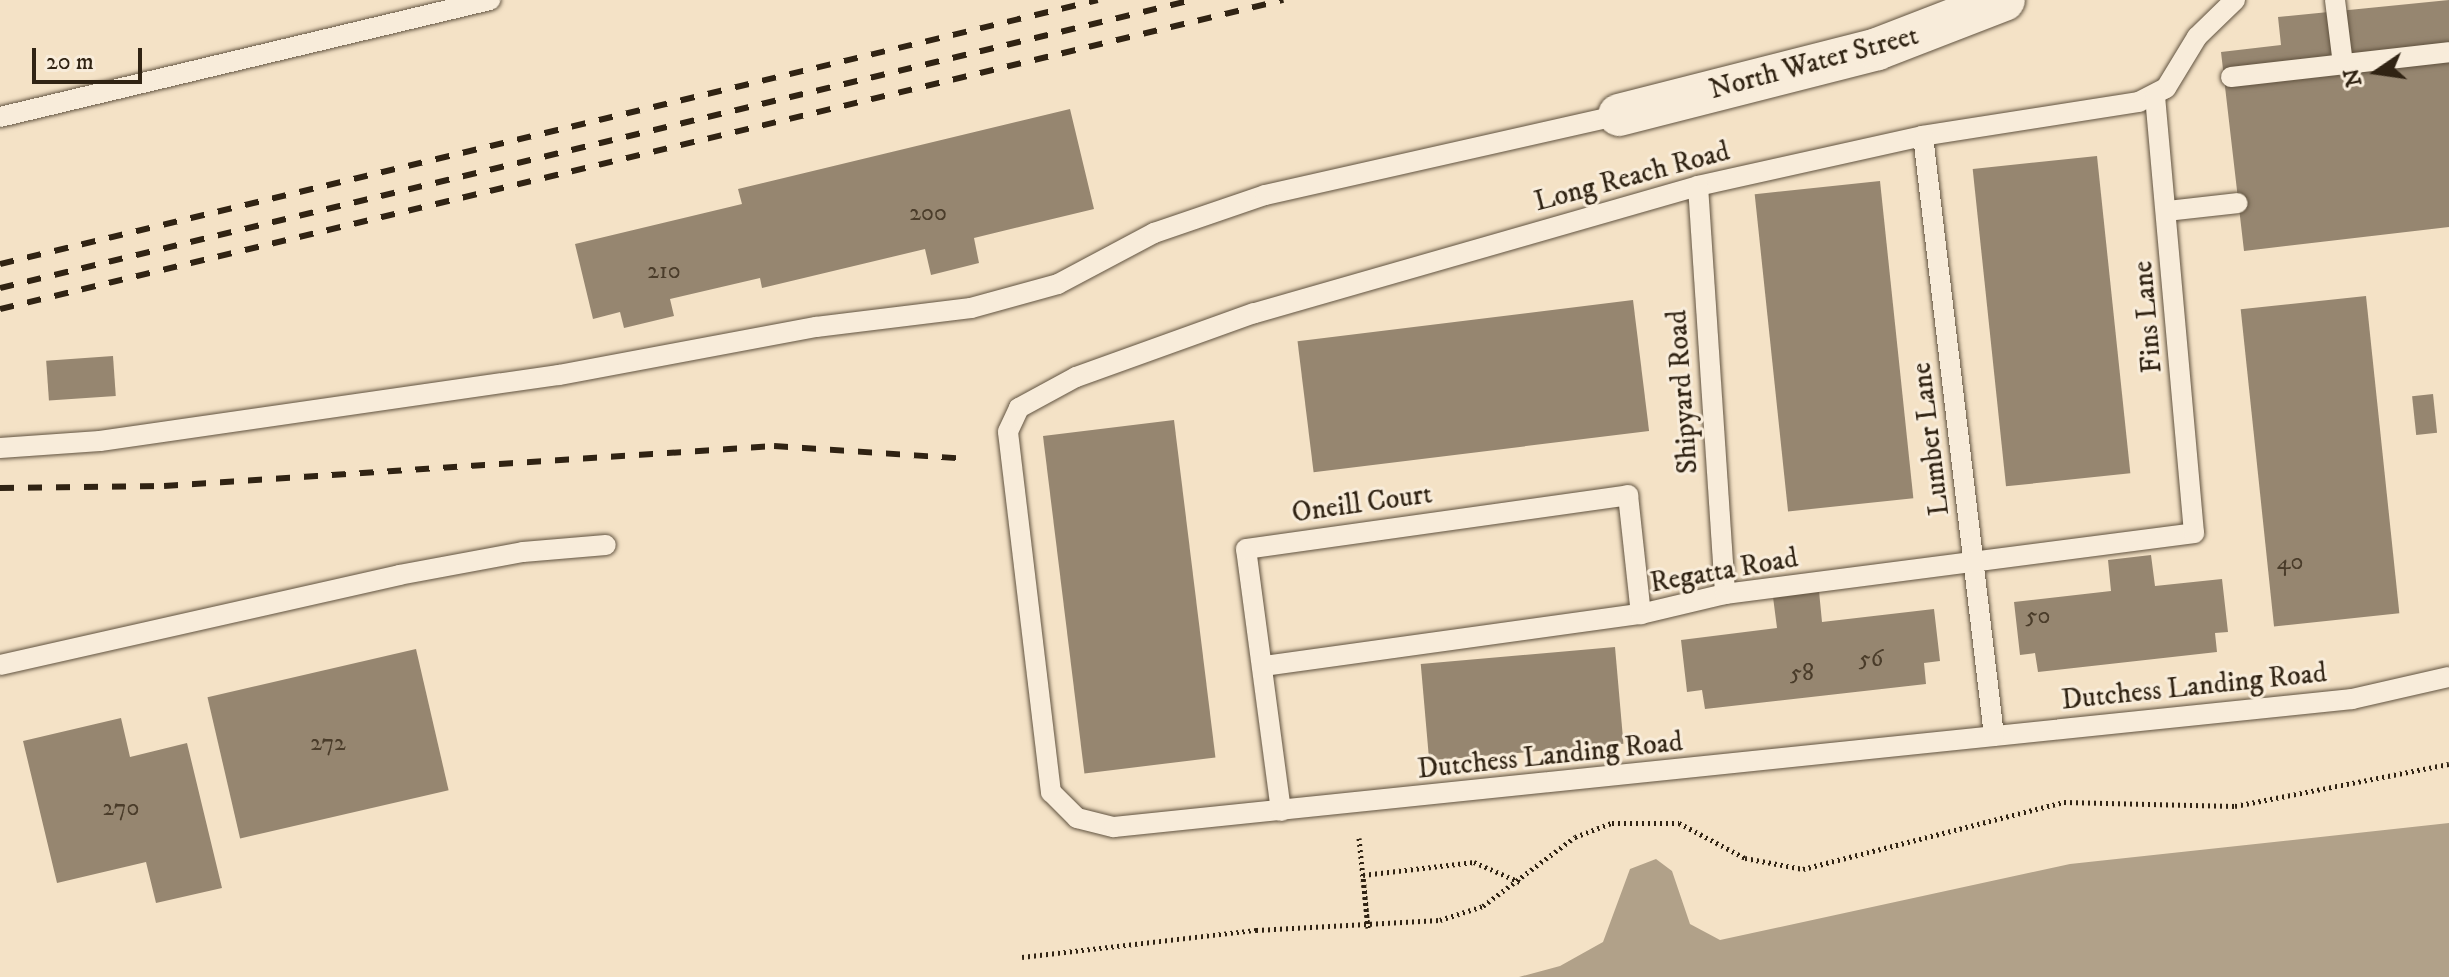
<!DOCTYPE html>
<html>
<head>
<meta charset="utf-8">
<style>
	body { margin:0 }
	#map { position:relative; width:2449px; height:977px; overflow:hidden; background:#f4e2c6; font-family:"IM FELL DW Pica",serif }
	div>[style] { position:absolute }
	.water>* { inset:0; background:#b1a189 }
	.building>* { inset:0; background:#968670; transform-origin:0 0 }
	.path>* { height:5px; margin-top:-2.5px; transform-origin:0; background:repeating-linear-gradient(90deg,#302313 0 2px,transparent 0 6px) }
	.roads { filter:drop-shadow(0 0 2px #615340) drop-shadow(0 0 2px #615340) }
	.service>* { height:20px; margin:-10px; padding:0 10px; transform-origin:10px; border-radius:10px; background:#f8ecda }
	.minor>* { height:42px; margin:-21px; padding:0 21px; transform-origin:21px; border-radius:21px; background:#f8ecda }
	.rail>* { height:6px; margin-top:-3px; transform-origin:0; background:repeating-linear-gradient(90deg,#302313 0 14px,transparent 0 28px) }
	span { translate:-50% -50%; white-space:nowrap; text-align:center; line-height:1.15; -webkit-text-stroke:6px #f8ecda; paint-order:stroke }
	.number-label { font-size:24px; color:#4a3c2a }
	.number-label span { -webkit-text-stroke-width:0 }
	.street-label { font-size:28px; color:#302313 }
	.north { position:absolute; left:2337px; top:32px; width:80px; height:80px; -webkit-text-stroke:6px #f8ecda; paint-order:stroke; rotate:257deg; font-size:22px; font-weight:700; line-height:32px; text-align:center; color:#302313 }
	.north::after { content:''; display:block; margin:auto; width:28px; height:36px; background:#302313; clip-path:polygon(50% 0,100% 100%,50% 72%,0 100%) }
	.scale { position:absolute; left:32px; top:48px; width:110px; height:36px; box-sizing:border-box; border:4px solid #302313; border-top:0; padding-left:10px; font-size:24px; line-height:28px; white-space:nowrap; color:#302313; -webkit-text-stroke:6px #f8ecda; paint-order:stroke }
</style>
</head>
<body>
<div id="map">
	<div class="water">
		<i style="clip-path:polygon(2449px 823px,2449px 977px,1519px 977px,1560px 966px,1603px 942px,1630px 869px,1656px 859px,1672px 871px,1690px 924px,1720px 940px,2070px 864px)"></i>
	</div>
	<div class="building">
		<i style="clip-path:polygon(2449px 0,2449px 227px,2244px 251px,2221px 52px,2281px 45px,2278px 17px)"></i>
		<i style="clip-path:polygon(1070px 109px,1094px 209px,974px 238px,979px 263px,931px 275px,925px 249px,762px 288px,760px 278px,670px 299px,674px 316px,624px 328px,620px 312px,593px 319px,575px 244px,742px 204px,738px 189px)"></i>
		<i style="left:2097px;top:156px;width:319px;height:125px;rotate:84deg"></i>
		<i style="left:1880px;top:181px;width:319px;height:126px;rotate:84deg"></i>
		<i style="left:2366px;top:296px;width:319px;height:126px;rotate:84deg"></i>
		<i style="left:1633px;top:300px;width:132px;height:338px;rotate:83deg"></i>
		<i style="left:113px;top:356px;width:40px;height:67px;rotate:86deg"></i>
		<i style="left:2433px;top:394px;width:39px;height:21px;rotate:84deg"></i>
		<i style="left:1174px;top:420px;width:340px;height:132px;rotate:83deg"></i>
		<i style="clip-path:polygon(2151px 555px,2155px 586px,2222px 579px,2228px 632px,2215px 633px,2217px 652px,2038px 672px,2035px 653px,2020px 655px,2014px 602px,2111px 591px,2108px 560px)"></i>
		<i style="clip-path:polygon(1819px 591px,1822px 622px,1934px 609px,1940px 661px,1924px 663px,1926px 684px,1705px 709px,1702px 690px,1687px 692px,1681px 640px,1777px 628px,1773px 597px)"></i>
		<i style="left:1615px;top:647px;width:97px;height:195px;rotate:85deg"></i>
		<i style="left:416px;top:649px;width:145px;height:214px;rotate:77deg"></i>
		<i style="clip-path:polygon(121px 718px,130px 757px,187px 743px,222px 888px,156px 903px,146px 862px,57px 883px,23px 741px)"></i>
	</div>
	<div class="path">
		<i style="left:1359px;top:838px;width:90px;rotate:84.3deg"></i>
		<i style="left:1368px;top:928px;width:53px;rotate:-95.4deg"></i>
		<i style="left:1363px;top:875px;width:112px;rotate:-6.7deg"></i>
		<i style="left:1474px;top:862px;width:50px;rotate:23.5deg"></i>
		<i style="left:1022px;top:957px;width:236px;rotate:-6.6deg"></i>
		<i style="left:1256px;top:930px;width:184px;rotate:-3.1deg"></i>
		<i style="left:1440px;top:920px;width:45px;rotate:-18deg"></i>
		<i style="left:1483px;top:906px;width:115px;rotate:-36.9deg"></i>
		<i style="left:1575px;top:837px;width:40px;rotate:-21deg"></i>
		<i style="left:1612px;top:823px;width:67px"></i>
		<i style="left:1679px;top:823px;width:75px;rotate:27.9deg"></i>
		<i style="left:1745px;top:858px;width:59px;rotate:10.7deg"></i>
		<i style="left:1803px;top:869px;width:269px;rotate:-14.4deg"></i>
		<i style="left:2064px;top:802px;width:171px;rotate:1.3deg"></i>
		<i style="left:2235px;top:806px;width:218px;rotate:-11.1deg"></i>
	</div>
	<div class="roads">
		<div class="service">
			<i style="left:2235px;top:0;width:53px;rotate:135.8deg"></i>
			<i style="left:2197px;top:37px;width:60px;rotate:121.3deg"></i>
			<i style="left:2166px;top:88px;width:30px;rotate:153deg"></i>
			<i style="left:2139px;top:102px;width:219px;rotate:171.1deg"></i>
			<i style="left:1923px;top:136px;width:230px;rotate:167.5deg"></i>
			<i style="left:1698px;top:186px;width:462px;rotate:164deg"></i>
			<i style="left:1254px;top:313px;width:189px;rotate:160.2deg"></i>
			<i style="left:1076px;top:377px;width:65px;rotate:151.5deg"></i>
			<i style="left:1019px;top:408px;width:26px;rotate:115deg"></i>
			<i style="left:1008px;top:432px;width:363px;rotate:83.2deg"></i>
			<i style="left:1051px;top:792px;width:37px;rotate:45deg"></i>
			<i style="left:1077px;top:818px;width:38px;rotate:14deg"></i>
			<i style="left:1114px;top:827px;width:1245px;rotate:-5.9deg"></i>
			<i style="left:2352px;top:699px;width:99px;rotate:-12.8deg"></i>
			<i style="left:2335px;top:0;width:64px;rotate:82.9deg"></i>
			<i style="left:2231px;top:77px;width:219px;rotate:-6.5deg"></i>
			<i style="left:0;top:117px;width:504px;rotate:-13.43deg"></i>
			<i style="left:1923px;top:136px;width:604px;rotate:83.25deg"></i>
			<i style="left:1698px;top:186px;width:409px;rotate:86.2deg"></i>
			<i style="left:2167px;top:211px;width:71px;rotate:-6.4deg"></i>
			<i style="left:0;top:448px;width:100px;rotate:-4deg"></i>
			<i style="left:100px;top:441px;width:464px;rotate:-8.2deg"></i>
			<i style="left:559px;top:375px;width:261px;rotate:-10.6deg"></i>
			<i style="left:816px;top:327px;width:156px;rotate:-7deg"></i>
			<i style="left:971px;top:308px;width:90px;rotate:-15.4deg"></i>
			<i style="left:1058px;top:284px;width:109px;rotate:-28deg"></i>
			<i style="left:1154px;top:233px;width:117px;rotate:-18.9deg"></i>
			<i style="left:1265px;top:195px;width:363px;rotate:-12.7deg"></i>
			<i style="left:0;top:665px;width:409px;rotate:-12.7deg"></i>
			<i style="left:399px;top:575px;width:126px;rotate:-10.5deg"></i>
			<i style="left:523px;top:552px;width:83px;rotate:-4.8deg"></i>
			<i style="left:1264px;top:666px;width:381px;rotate:-7.9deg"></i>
			<i style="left:1641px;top:614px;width:86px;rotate:-13.4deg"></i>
			<i style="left:1725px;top:594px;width:473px;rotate:-7.4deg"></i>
			<i style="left:2194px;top:533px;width:438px;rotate:-95.1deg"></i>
			<i style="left:1281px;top:811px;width:264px;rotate:-97.6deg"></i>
			<i style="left:1246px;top:549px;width:386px;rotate:-8deg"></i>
			<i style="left:1628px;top:495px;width:120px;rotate:83.8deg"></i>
		</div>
		<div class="minor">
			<i style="left:1619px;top:115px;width:266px;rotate:-14.3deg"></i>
			<i style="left:1877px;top:49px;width:136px;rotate:-21.1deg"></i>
		</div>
	</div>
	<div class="rail">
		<i style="left:0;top:264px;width:1129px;rotate:-13.52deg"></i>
		<i style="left:0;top:288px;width:1226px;rotate:-13.58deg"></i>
		<i style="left:0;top:309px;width:1320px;rotate:-13.54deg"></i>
		<i style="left:0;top:488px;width:164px;rotate:-0.7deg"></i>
		<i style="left:164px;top:486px;width:611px;rotate:-3.75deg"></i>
		<i style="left:774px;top:446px;width:183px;rotate:3.8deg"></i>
	</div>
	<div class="number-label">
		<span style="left:928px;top:214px">200</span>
		<span style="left:664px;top:272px">210</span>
		<span style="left:2290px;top:563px">40</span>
		<span style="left:2038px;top:617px">50</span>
		<span style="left:1871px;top:660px">56</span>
		<span style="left:1802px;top:674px">58</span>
		<span style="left:328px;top:744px">272</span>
		<span style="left:121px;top:809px">270</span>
	</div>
	<div class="street-label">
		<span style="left:1814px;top:63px;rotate:-15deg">North Water Street</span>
		<span style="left:1632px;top:177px;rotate:-15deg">Long Reach Road</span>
		<span style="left:2148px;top:317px;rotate:-95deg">Fins Lane</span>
		<span style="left:1683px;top:392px;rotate:-94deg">Shipyard Road</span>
		<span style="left:1931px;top:439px;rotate:-97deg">Lumber Lane</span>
		<span style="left:1362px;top:504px;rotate:-8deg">Oneill Court</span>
		<span style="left:1724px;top:571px;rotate:-10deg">Regatta Road</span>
		<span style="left:2194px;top:687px;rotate:-6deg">Dutchess Landing Road</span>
		<span style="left:1550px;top:756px;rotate:-6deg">Dutchess Landing Road</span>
	</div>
	<div class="north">N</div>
	<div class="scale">20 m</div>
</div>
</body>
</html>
